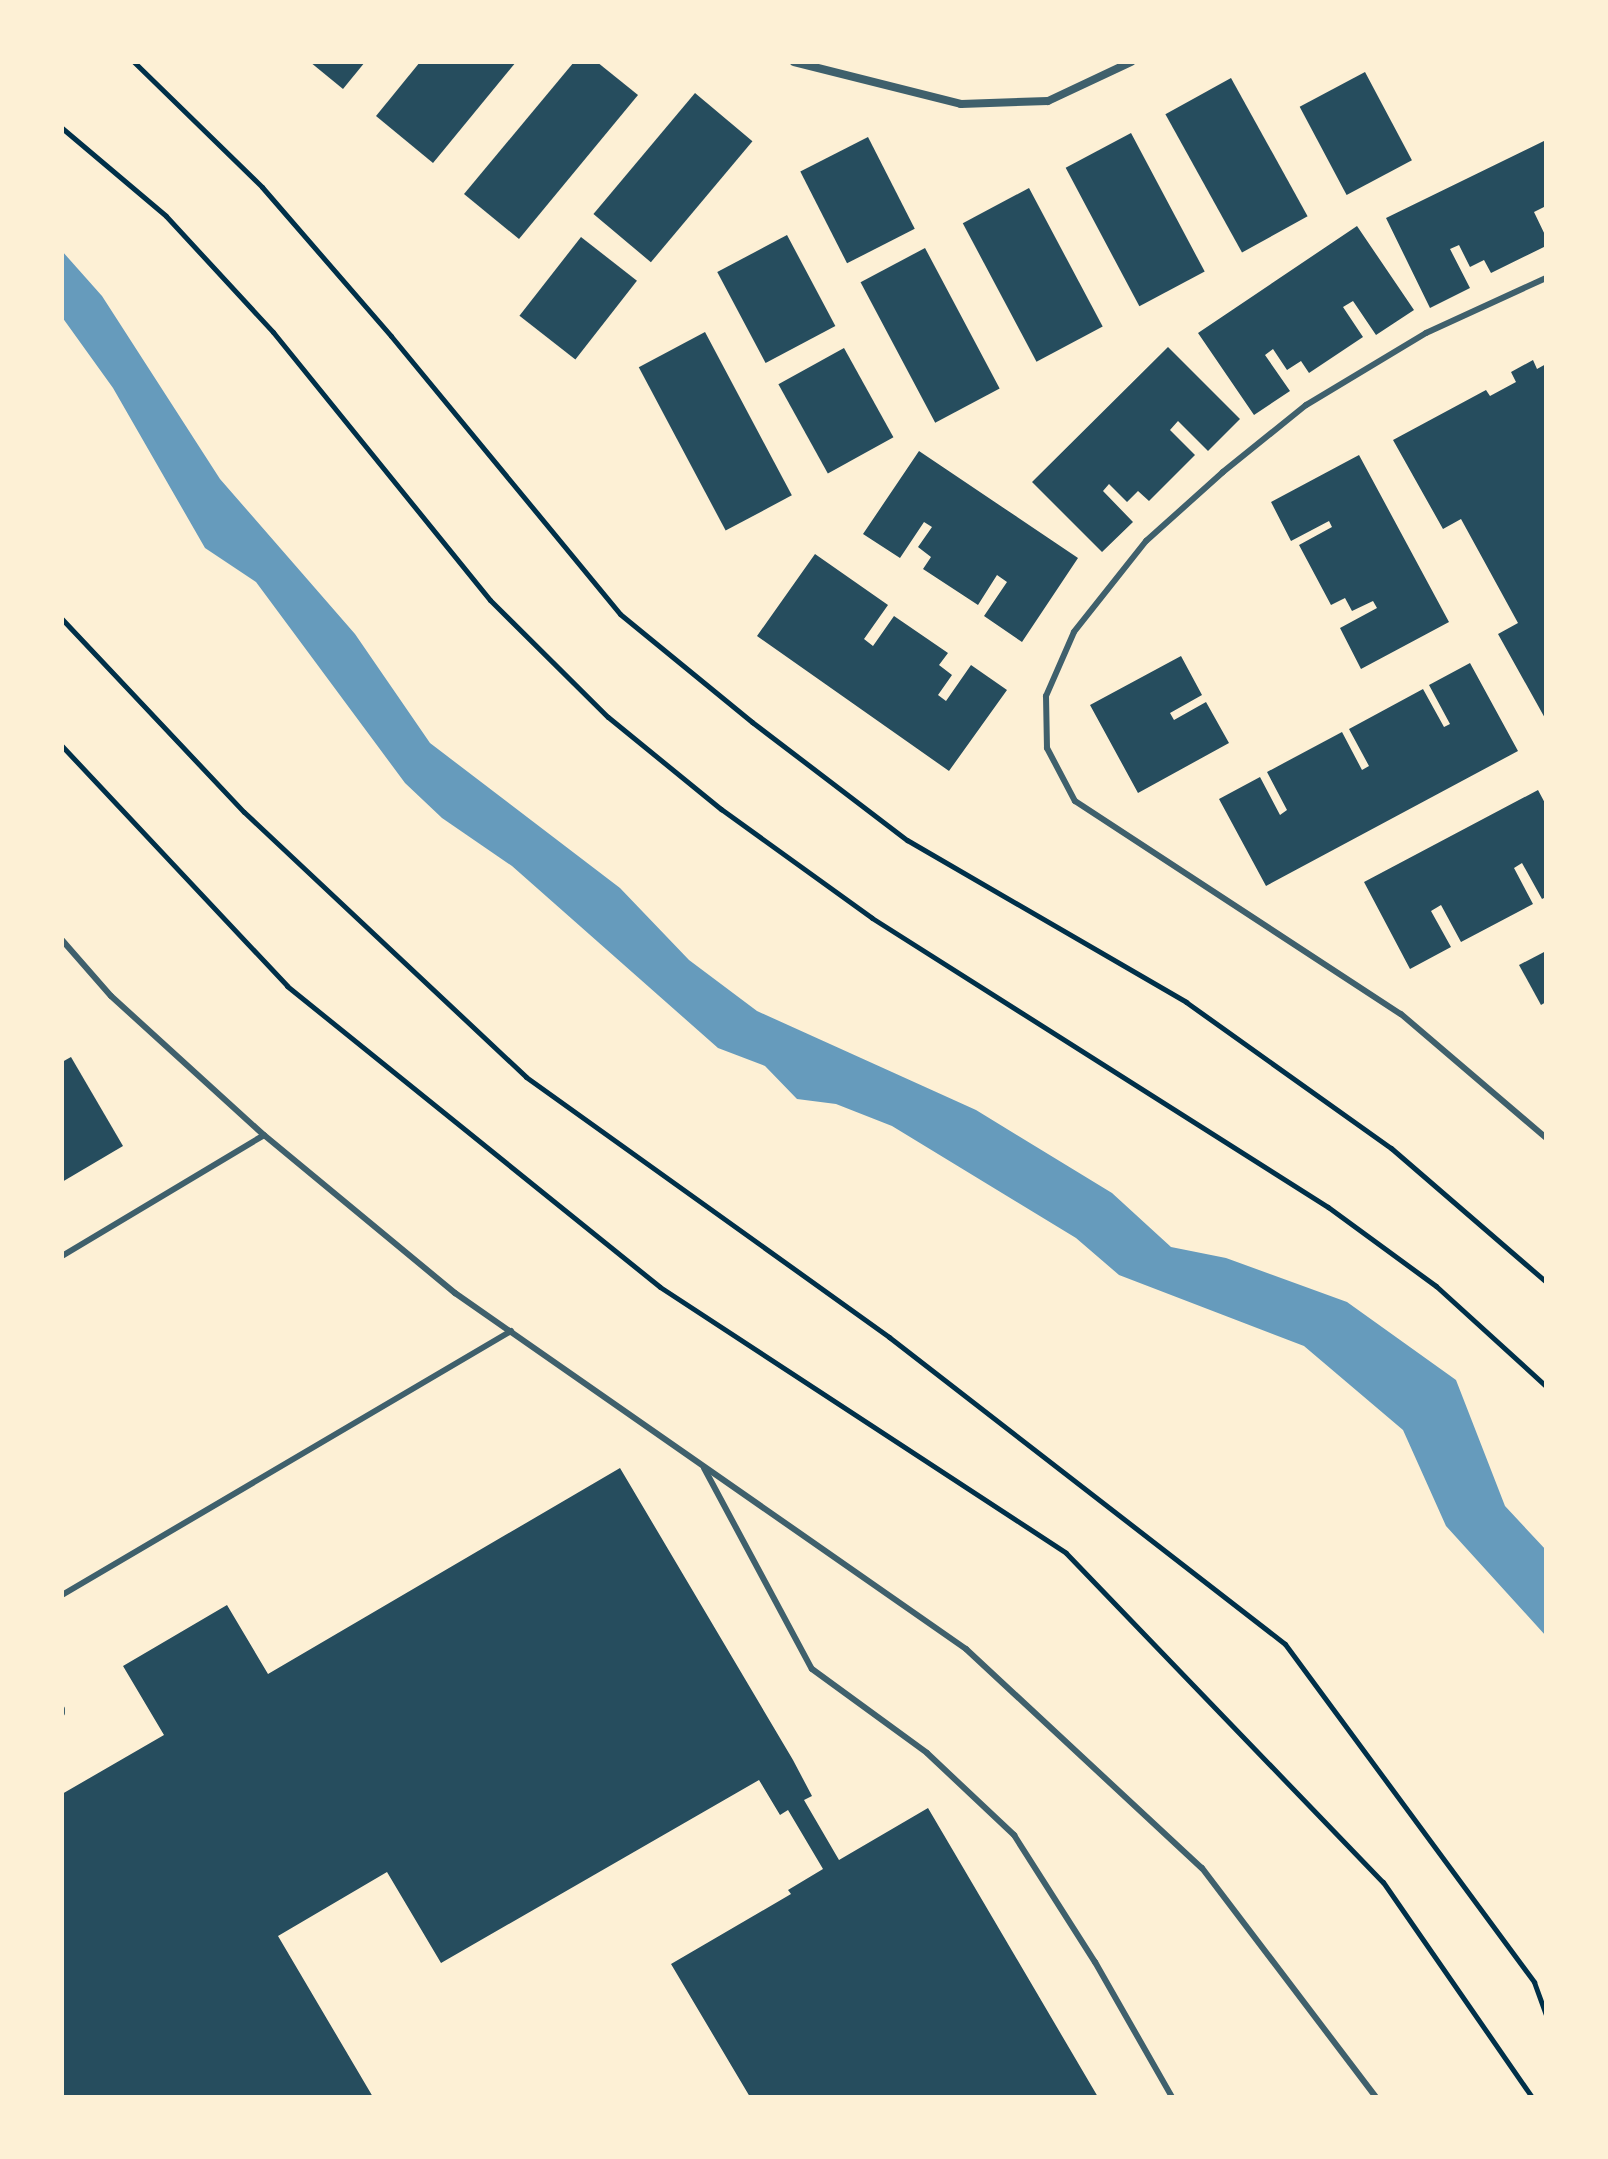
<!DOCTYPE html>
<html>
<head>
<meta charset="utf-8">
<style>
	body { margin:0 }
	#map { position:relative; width:1608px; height:2159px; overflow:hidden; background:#fdf0d5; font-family:Rubik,sans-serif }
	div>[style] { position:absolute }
	.water>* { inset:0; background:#669bbc }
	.building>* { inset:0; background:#264d5e; transform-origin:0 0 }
	.path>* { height:5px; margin:-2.5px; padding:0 2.5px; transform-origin:2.5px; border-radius:2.5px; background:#003049 }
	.service>* { height:6px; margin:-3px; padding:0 3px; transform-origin:3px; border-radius:3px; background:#3f606c }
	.minor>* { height:8px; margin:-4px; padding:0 4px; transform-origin:4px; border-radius:4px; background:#3f606c }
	span { translate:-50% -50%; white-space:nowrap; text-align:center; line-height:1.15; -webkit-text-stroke:6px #fdf0d5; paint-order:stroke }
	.frame { position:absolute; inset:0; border:64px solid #fdf0d5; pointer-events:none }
</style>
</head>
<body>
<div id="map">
	<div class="water">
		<i style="clip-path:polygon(62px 251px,102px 296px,220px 479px,355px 634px,430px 743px,620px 888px,689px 960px,757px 1011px,976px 1110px,1112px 1193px,1171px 1247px,1226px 1258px,1347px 1302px,1456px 1380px,1505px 1506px,1546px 1550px,1546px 1636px,1446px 1526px,1403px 1430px,1304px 1346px,1119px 1275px,1076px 1238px,892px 1126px,836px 1104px,797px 1099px,765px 1066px,718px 1048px,512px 866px,442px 818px,405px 783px,256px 582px,205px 548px,113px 388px,62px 317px)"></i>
	</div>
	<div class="building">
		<i style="clip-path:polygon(310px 62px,365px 62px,343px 89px)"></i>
		<i style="clip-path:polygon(420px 62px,516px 62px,433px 163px,376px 116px)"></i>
		<i style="clip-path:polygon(574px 62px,597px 62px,638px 95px,519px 239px,464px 194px)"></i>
		<i style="left:1365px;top:72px;width:100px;height:74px;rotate:62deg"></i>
		<i style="left:1231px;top:78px;width:158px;height:75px;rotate:61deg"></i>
		<i style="left:695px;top:93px;width:75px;height:158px;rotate:40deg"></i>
		<i style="left:1131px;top:133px;width:157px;height:74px;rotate:62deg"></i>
		<i style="left:868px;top:137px;width:103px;height:76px;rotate:63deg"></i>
		<i style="clip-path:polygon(1546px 140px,1546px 212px,1544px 207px,1534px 212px,1546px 237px,1546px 246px,1491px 273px,1484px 260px,1470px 267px,1459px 245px,1450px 249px,1470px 288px,1430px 308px,1386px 218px)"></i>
		<i style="left:1029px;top:188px;width:157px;height:75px;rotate:62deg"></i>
		<i style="clip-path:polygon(1357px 226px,1414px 310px,1376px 335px,1353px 301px,1343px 307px,1363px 337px,1309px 373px,1301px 361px,1287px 370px,1273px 349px,1265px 355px,1290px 391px,1254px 415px,1198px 333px)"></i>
		<i style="left:787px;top:235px;width:103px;height:79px;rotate:62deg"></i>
		<i style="left:581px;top:237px;width:71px;height:100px;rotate:38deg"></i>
		<i style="left:925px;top:248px;width:159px;height:73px;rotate:62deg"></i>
		<i style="left:705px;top:332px;width:185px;height:75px;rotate:62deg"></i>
		<i style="clip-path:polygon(1168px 347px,1240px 419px,1208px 451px,1178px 421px,1170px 430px,1195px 455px,1149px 501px,1138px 491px,1127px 502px,1109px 484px,1103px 491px,1133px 522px,1102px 552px,1032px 482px)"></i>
		<i style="left:844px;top:348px;width:102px;height:75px;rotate:61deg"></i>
		<i style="clip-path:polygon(1533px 360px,1537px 369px,1546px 364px,1546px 720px,1498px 634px,1518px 623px,1461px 519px,1443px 529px,1393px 440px,1486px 390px,1490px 396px,1516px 382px,1511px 372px)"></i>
		<i style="clip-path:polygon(919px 451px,1078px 558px,1022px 642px,984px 616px,1007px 582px,997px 575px,978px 605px,923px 569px,931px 557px,918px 547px,932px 527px,924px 522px,900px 558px,863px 534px)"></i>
		<i style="clip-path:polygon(1359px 455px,1449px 622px,1361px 669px,1340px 628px,1377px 608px,1373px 601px,1352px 611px,1345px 598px,1331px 605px,1299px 545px,1332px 527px,1329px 521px,1291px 541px,1271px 502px)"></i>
		<i style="clip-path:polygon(815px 554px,888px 605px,864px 639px,873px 646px,894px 616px,948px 653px,939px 665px,952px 675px,938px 695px,946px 701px,971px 665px,1007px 690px,949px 771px,757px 636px)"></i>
		<i style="clip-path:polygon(1181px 656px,1202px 695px,1170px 713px,1174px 720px,1206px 702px,1229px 743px,1138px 793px,1090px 705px)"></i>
		<i style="clip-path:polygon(1470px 663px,1518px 751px,1266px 886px,1219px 799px,1260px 777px,1280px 815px,1287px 810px,1267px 772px,1342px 732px,1362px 770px,1369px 766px,1349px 729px,1423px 689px,1444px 727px,1450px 724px,1429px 685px)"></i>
		<i style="clip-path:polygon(1538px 790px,1546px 805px,1546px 897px,1542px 899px,1522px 863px,1514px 868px,1533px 904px,1461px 942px,1441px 905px,1431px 911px,1451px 947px,1410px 969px,1364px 882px)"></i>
		<i style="clip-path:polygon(1546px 951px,1546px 1002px,1541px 1005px,1519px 965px)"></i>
		<i style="clip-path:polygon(71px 1057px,123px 1146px,62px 1182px,62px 1062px)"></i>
		<i style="clip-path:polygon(620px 1468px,793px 1760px,812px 1796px,804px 1800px,839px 1860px,928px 1808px,1098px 2097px,750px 2097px,671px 1964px,791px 1894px,788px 1890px,823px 1869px,788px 1810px,780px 1815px,759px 1780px,441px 1963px,387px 1872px,278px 1936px,373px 2097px,62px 2097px,62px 1794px,164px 1735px,123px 1666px,227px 1605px,268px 1674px)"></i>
	</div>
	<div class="path">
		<i style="left:134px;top:62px;width:179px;rotate:44.3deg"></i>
		<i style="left:262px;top:187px;width:197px;rotate:49.1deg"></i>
		<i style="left:391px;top:336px;width:360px;rotate:50.5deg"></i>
		<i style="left:620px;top:614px;width:171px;rotate:39.3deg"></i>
		<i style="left:752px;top:722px;width:195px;rotate:37.3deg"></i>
		<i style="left:907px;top:840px;width:323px;rotate:30.1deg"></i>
		<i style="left:1186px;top:1002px;width:252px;rotate:35.5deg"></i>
		<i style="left:1391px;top:1148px;width:205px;rotate:40.8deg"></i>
		<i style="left:62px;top:128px;width:136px;rotate:40.2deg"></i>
		<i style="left:166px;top:216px;width:158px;rotate:47.3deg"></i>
		<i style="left:273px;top:332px;width:345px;rotate:51deg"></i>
		<i style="left:490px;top:600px;width:166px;rotate:44.8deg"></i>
		<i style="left:608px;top:717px;width:146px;rotate:39.2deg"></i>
		<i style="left:721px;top:809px;width:186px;rotate:35.8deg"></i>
		<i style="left:872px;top:918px;width:540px;rotate:32.37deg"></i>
		<i style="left:1328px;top:1207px;width:134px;rotate:36.2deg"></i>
		<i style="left:1436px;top:1286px;width:149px;rotate:42.3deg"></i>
		<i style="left:62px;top:619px;width:265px;rotate:46.7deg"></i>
		<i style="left:244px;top:812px;width:387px;rotate:43.2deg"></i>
		<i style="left:526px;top:1077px;width:447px;rotate:35.6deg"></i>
		<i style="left:889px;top:1337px;width:501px;rotate:37.78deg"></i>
		<i style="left:1285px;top:1644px;width:420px;rotate:53.6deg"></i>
		<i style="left:1534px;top:1982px;width:35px;rotate:70deg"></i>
		<i style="left:62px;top:746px;width:329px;rotate:46.8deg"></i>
		<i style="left:287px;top:986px;width:479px;rotate:38.9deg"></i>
		<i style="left:660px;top:1287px;width:485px;rotate:33.2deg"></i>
		<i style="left:1066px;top:1553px;width:457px;rotate:46.1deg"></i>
		<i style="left:1383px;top:1882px;width:262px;rotate:55.3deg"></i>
	</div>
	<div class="service">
		<i style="left:1546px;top:278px;width:132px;rotate:155.4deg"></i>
		<i style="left:1426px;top:333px;width:140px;rotate:149deg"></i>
		<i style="left:1306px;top:405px;width:107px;rotate:141.1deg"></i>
		<i style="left:1223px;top:472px;width:103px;rotate:138.1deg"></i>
		<i style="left:1146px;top:541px;width:116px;rotate:128.4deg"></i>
		<i style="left:1074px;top:632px;width:70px;rotate:113.6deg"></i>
		<i style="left:1046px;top:696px;width:52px;rotate:88.9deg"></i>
		<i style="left:1047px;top:748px;width:60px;rotate:62.2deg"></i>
		<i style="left:1075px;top:801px;width:389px;rotate:33.2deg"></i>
		<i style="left:1401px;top:1014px;width:191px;rotate:40.5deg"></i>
		<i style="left:62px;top:940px;width:74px;rotate:48.8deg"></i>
		<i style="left:111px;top:996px;width:207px;rotate:42.3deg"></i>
		<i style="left:264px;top:1135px;width:248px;rotate:39.6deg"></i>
		<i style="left:455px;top:1293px;width:623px;rotate:34.86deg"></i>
		<i style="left:966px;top:1649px;width:322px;rotate:42.9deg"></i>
		<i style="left:1202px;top:1868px;width:288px;rotate:52.8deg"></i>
		<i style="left:62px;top:1256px;width:235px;rotate:-30.9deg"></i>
		<i style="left:704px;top:1468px;width:228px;rotate:61.8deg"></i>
		<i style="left:812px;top:1669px;width:142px;rotate:36.1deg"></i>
		<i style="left:927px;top:1753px;width:120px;rotate:43.3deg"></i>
		<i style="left:1014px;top:1835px;width:151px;rotate:57.5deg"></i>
		<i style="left:1095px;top:1962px;width:155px;rotate:60.3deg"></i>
		<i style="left:62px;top:1595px;width:521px;rotate:-30.45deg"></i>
		<i style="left:62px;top:1709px;width:4px;rotate:90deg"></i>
	</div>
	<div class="minor">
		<i style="left:794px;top:62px;width:172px;rotate:14.1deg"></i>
		<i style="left:961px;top:104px;width:87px;rotate:-2deg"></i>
		<i style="left:1048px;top:101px;width:92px;rotate:-25.2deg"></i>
	</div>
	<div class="frame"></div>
</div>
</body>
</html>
